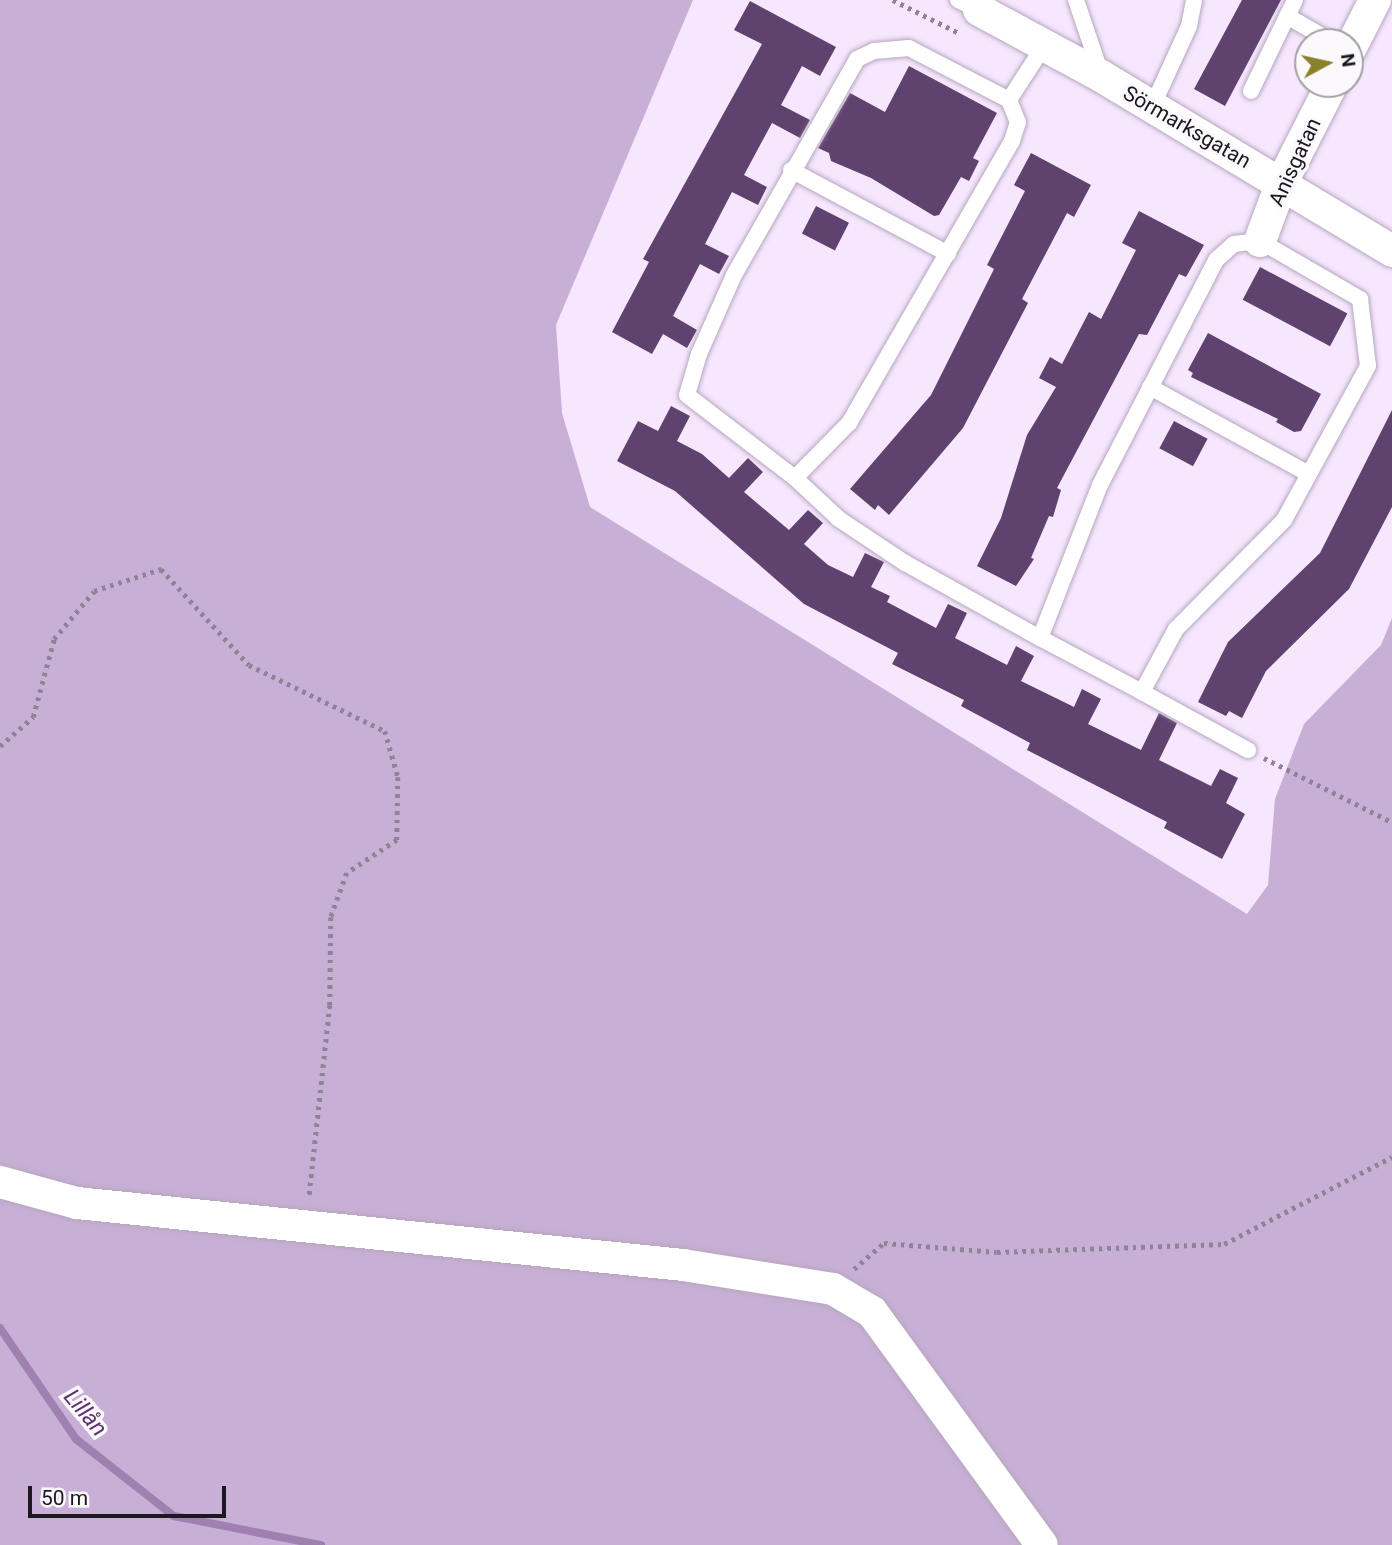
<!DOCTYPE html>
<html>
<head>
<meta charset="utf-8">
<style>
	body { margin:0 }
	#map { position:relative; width:1392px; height:1545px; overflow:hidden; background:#f6e6fe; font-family:Roboto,sans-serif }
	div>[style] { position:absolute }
	.green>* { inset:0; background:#c8afd5 }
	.stream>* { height:8px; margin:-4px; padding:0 4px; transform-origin:4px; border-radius:4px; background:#a080b0 }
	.building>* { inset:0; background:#5f426e; transform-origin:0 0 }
	.path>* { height:4.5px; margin-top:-2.25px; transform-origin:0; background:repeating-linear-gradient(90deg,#8f8495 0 3.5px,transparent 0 8.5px) }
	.roads { filter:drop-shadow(0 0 2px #b6a7be) drop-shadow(0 0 2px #b6a7be) }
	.lane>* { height:16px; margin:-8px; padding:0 8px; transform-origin:8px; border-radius:8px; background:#fff }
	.street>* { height:32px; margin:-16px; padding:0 16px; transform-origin:16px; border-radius:16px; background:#fff }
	span { translate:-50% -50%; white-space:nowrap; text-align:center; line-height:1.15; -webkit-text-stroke:7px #fcf9fd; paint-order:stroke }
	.street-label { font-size:21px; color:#1d1820 }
	.water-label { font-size:23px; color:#5b326f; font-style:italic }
	.north { position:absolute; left:1294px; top:28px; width:70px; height:70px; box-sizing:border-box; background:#fcf9fd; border:2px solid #a39fa5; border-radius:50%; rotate:82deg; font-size:19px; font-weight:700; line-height:28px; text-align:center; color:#1d1820 }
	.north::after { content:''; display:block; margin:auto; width:24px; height:32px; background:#8a822a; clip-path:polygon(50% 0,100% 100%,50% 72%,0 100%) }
	.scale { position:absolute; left:28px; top:1486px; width:198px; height:32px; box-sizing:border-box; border:4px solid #1d1820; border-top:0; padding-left:9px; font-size:21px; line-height:24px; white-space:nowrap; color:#1d1820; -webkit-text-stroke:5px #fcf9fd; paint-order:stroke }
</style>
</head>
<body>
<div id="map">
	<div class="green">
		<i style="clip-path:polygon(0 0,693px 0,556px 325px,562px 413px,590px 507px,1247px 914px,1268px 885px,1275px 799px,1304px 724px,1381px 645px,1392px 618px,1392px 1545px,0 1545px)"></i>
	</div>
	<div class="stream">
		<i style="left:0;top:1328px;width:135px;rotate:55.6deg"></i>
		<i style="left:76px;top:1439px;width:125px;rotate:38.2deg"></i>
		<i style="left:174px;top:1516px;width:150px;rotate:11.2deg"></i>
	</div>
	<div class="building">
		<i style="clip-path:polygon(1242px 0,1281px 0,1225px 106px,1194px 89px)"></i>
		<i style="clip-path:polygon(750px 1px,836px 47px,820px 76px,802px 66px,781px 105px,810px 120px,800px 138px,772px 123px,744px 175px,767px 187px,758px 205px,732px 192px,705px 244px,729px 256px,719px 274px,700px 264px,673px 316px,697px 330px,687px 348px,663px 334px,652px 354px,612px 332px,649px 262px,643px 259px,762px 44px,734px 30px)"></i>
		<i style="clip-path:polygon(909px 66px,997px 113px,973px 158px,979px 161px,969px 181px,961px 177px,939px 215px,934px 216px,871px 178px,831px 161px,829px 153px,818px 148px,850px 93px,885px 112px)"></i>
		<i style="clip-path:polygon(1031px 153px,1091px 185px,1074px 217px,1067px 213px,1022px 299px,1028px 303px,963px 428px,889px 515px,878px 505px,875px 510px,850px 489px,931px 395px,994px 269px,987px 265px,1025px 191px,1014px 185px)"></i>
		<i style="left:816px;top:206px;width:37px;height:31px;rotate:27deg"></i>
		<i style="clip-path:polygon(1139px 211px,1204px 245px,1186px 277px,1179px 274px,1147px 335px,1139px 334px,1057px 488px,1061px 490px,1053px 517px,1049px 516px,1031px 558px,1034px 559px,1016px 586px,977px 566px,1001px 518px,1027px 435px,1056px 387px,1039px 378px,1050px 357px,1062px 364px,1089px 312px,1101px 319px,1136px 250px,1122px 243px)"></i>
		<i style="left:1260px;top:267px;width:99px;height:37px;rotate:28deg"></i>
		<i style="clip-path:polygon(1208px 333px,1321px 394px,1301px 431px,1294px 432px,1276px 422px,1278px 419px,1191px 377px,1193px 373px,1188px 370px)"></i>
		<i style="clip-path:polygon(671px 406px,690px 416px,677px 441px,702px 454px,729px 478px,748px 458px,763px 472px,744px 492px,789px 530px,808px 510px,823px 523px,804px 544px,828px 565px,853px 577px,865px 553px,884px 562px,871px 587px,890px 596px,887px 602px,936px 628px,948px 604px,967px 613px,955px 638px,1007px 665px,1016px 646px,1034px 656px,1021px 681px,1074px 707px,1082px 689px,1101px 699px,1088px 724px,1141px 750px,1159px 713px,1177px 723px,1159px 760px,1211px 786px,1220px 769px,1238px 778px,1226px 803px,1245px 814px,1222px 859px,1164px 828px,1167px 822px,1027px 750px,1030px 743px,961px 706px,964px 700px,892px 664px,898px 653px,804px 604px,675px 491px,617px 461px,638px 421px,658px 431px)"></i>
		<i style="clip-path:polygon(1392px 410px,1392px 507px,1349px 589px,1266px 671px,1242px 718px,1229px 711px,1226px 716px,1198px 702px,1228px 642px,1320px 553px)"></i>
		<i style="left:1174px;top:421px;width:38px;height:31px;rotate:28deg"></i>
	</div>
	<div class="path">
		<i style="left:893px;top:0;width:76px;rotate:26.6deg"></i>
		<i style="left:0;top:746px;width:44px;rotate:-41.3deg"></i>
		<i style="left:33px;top:717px;width:81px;rotate:-74.9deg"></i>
		<i style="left:54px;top:639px;width:62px;rotate:-50.2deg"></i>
		<i style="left:94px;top:591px;width:71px;rotate:-18.2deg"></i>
		<i style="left:161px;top:569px;width:130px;rotate:47.5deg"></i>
		<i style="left:249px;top:665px;width:151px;rotate:25.9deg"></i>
		<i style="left:385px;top:731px;width:48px;rotate:74.2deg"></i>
		<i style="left:398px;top:777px;width:63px;rotate:90.9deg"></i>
		<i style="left:397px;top:840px;width:60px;rotate:146.6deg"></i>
		<i style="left:347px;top:873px;width:47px;rotate:110deg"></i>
		<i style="left:331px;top:917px;width:88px;rotate:90.7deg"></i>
		<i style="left:330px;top:1005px;width:194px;rotate:96.2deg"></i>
		<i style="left:1264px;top:758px;width:143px;rotate:26.6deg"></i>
		<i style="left:854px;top:1269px;width:40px;rotate:-41deg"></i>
		<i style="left:884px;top:1243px;width:113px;rotate:4.6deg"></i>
		<i style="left:997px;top:1252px;width:227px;rotate:-2deg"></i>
		<i style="left:1224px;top:1244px;width:189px;rotate:-27.4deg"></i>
	</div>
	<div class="roads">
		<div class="lane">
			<i style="left:958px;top:0;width:23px;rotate:25deg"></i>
			<i style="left:979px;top:10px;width:6px;rotate:-90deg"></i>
			<i style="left:1076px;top:0;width:78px;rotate:71.3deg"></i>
			<i style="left:1287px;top:16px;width:52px;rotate:30deg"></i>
			<i style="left:1251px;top:91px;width:101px;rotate:-64.2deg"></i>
			<i style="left:1009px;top:100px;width:24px;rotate:68deg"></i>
			<i style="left:1018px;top:122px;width:20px;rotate:108deg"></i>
			<i style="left:1012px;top:141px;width:326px;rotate:120deg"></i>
			<i style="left:849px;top:423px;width:77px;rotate:134.5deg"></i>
			<i style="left:795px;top:478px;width:136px;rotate:-142.5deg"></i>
			<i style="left:687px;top:395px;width:43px;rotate:-73.7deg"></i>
			<i style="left:699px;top:354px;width:86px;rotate:-66.1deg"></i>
			<i style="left:734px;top:275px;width:249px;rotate:-60.3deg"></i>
			<i style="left:857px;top:59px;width:19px;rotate:-25deg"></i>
			<i style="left:874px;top:51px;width:35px;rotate:-5deg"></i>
			<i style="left:909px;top:48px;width:113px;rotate:27.5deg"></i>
			<i style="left:1009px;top:100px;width:64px;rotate:-57.1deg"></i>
			<i style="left:1152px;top:107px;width:89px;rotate:-65.4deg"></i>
			<i style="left:1189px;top:26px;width:26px;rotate:-79deg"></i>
			<i style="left:791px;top:170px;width:178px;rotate:28.1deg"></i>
			<i style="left:1260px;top:241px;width:116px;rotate:30.1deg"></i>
			<i style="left:1360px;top:299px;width:67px;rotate:83.2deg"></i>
			<i style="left:1368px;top:366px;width:175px;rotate:118.6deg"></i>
			<i style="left:1284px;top:520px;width:153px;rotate:134.7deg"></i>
			<i style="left:1176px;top:629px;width:72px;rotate:118.4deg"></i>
			<i style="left:1142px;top:692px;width:115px;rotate:-152.1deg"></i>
			<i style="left:1040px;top:638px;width:164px;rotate:-68.6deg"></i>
			<i style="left:1100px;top:485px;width:253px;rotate:-62.7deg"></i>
			<i style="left:1216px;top:260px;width:24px;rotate:-42deg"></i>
			<i style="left:1234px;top:244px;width:26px;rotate:-7deg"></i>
			<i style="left:1150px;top:387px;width:179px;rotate:28.7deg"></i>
			<i style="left:795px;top:478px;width:60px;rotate:43deg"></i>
			<i style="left:839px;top:519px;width:79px;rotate:33.7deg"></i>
			<i style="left:905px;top:563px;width:154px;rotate:29.1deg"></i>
			<i style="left:1142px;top:692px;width:121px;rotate:28.7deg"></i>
		</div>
		<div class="street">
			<i style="left:979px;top:10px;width:139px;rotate:28.4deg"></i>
			<i style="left:1101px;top:76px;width:340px;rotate:31deg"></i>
			<i style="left:1350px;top:49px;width:55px;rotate:-63deg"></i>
			<i style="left:1260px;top:241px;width:63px;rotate:-69.6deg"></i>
			<i style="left:1282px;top:182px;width:110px;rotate:-63deg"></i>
			<i style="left:0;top:1182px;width:80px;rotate:15.3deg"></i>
			<i style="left:77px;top:1203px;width:609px;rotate:5.84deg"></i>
			<i style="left:683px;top:1265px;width:152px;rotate:9.1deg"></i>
			<i style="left:833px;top:1289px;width:45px;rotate:30.5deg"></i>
			<i style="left:872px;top:1312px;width:288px;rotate:53.9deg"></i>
		</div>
	</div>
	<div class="street-label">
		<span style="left:1187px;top:127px;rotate:30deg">Sörmarksgatan</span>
		<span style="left:1295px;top:162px;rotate:-65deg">Anisgatan</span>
	</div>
	<div class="water-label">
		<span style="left:85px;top:1413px;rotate:50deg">Lillån</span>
	</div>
	<div class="north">N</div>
	<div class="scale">50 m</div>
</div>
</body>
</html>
